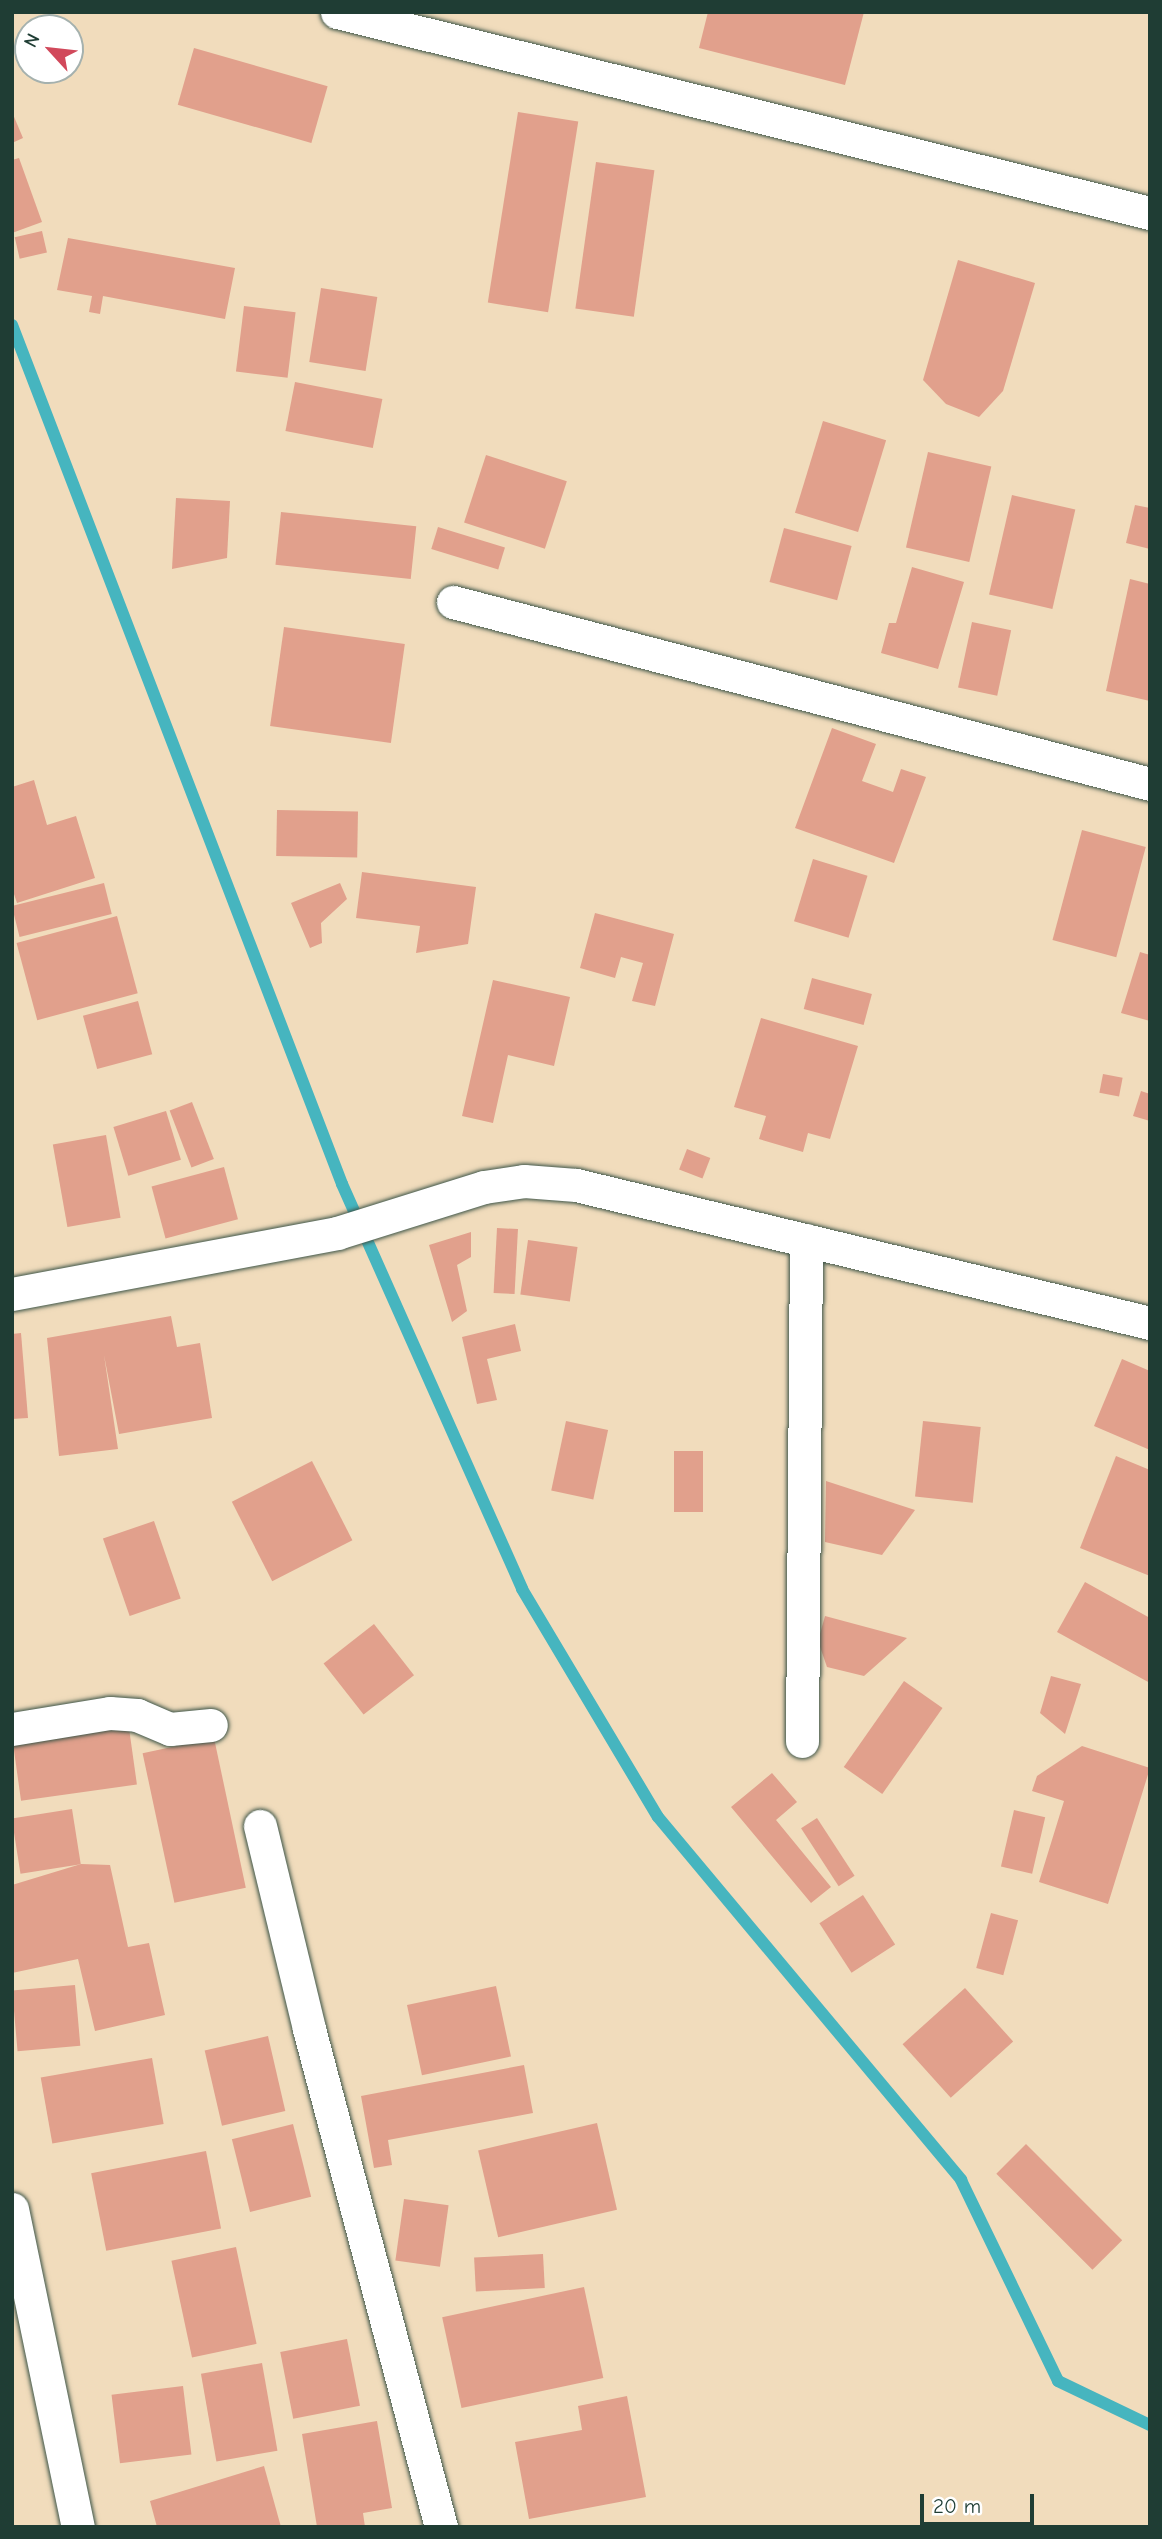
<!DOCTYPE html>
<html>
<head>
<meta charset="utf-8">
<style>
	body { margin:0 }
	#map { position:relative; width:1162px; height:2539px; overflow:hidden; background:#f1dcbc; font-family:"Comic Neue",sans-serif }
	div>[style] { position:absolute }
	.stream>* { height:12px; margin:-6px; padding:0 6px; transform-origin:6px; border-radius:6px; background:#46b5bf }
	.building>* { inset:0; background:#e1a08c; transform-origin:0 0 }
	.roads { filter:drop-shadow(0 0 2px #3e5548) drop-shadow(0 0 2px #3e5548) }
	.minor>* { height:33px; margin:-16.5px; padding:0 16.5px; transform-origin:16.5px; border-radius:16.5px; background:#fff }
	span { translate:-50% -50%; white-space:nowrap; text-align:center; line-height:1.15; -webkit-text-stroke:5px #fff; paint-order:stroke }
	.frame { position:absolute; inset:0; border:14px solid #1f3d34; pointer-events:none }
	.north { position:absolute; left:14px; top:14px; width:70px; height:70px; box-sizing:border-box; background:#fff; border:2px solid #a5b1ae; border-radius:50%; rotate:297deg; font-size:19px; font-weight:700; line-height:28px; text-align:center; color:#1f3d34 }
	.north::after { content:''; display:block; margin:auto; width:24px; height:32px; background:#d1495b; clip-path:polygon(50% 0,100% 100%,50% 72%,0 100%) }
	.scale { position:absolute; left:920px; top:2494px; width:114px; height:32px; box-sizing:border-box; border:4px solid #1f3d34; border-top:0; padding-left:9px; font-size:21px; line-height:24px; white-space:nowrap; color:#1f3d34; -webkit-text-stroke:5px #fff; paint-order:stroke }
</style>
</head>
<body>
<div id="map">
	<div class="stream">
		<i style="left:12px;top:325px;width:920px;rotate:68.98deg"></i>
		<i style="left:342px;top:1184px;width:443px;rotate:66deg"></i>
		<i style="left:522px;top:1589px;width:265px;rotate:59.2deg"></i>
		<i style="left:658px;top:1817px;width:473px;rotate:50.1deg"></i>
		<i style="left:961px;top:2180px;width:223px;rotate:64.2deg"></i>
		<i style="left:1058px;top:2381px;width:102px;rotate:25.6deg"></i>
	</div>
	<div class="building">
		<i style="clip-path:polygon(708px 12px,864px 12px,845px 85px,699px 48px)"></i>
		<i style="left:194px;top:48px;width:139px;height:59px;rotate:16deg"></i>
		<i style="clip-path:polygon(12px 112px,23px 138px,12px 143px)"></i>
		<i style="left:518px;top:112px;width:61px;height:193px;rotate:9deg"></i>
		<i style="clip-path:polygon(19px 158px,42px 222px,12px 233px,12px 160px)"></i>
		<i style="left:596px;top:162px;width:59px;height:148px;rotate:8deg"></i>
		<i style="left:42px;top:231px;width:22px;height:28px;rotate:77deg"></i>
		<i style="clip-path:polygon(68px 238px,235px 268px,225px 319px,103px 296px,100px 314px,89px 312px,92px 296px,57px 290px)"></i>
		<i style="clip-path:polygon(958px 260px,1035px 283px,1003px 391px,979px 417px,946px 404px,923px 380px)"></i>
		<i style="left:321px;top:288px;width:57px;height:75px;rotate:9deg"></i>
		<i style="left:244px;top:306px;width:52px;height:66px;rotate:7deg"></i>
		<i style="left:295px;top:382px;width:89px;height:50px;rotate:11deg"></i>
		<i style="left:823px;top:421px;width:66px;height:96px;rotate:17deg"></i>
		<i style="left:928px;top:452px;width:65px;height:98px;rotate:13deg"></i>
		<i style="left:486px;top:455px;width:85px;height:71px;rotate:18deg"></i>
		<i style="left:1012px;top:495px;width:65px;height:102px;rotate:13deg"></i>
		<i style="clip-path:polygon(176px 498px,230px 501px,227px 558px,172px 569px)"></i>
		<i style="clip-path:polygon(1135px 505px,1150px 508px,1150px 549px,1126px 543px)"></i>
		<i style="left:281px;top:512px;width:136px;height:53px;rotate:6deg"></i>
		<i style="left:438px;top:527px;width:70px;height:23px;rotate:17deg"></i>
		<i style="left:784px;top:528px;width:70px;height:56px;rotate:15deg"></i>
		<i style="clip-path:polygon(912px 567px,964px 582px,938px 669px,881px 653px,889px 623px,896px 623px)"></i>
		<i style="clip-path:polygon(1130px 579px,1150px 584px,1150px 701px,1106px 691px)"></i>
		<i style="left:972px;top:622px;width:40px;height:67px;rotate:12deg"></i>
		<i style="left:284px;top:627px;width:122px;height:100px;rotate:8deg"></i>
		<i style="clip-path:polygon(832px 728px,876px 744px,862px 781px,893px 792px,901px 769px,926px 777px,894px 863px,795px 828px)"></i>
		<i style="clip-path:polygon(34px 780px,47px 825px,76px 816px,95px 878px,17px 903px,12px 888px,12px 787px)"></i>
		<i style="left:277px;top:810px;width:81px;height:46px;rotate:1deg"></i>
		<i style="left:1082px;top:830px;width:66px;height:114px;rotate:15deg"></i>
		<i style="left:813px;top:859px;width:57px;height:65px;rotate:17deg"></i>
		<i style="clip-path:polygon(362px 872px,476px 887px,468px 944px,416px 953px,420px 926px,356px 918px)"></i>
		<i style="left:104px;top:883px;width:32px;height:95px;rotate:76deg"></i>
		<i style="clip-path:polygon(340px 883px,347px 899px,321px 923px,322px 943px,310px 948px,291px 903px)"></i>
		<i style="clip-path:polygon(595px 913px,674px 934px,655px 1006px,632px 1001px,643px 963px,621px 957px,615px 978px,580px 968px)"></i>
		<i style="left:117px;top:916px;width:80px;height:104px;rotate:75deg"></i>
		<i style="clip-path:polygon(1140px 952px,1150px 955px,1150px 1021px,1121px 1013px)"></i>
		<i style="left:812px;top:978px;width:62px;height:32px;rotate:15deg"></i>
		<i style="clip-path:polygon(493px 980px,570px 997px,554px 1066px,508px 1055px,493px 1123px,462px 1116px)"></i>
		<i style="left:138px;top:1001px;width:55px;height:57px;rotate:75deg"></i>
		<i style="clip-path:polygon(761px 1018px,858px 1046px,830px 1139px,808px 1133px,803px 1152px,759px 1139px,766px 1116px,734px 1107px)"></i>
		<i style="left:1103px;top:1074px;width:20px;height:19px;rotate:11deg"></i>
		<i style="clip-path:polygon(1141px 1091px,1150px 1094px,1150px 1121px,1133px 1116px)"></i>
		<i style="left:192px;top:1102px;width:61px;height:24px;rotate:69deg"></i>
		<i style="left:166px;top:1111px;width:51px;height:55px;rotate:73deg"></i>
		<i style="left:106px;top:1135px;width:84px;height:54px;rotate:80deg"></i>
		<i style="left:687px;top:1149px;width:25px;height:22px;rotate:21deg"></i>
		<i style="left:224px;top:1167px;width:54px;height:75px;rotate:75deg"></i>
		<i style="left:497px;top:1228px;width:21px;height:65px;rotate:3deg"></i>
		<i style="clip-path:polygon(471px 1232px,471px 1257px,457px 1265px,467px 1311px,452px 1322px,429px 1245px)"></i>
		<i style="left:528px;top:1240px;width:50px;height:55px;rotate:8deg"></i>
		<i style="clip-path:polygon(171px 1316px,177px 1347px,200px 1343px,212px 1418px,119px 1434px,104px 1355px,118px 1449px,59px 1456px,47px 1338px)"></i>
		<i style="clip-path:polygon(515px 1324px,521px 1351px,487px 1359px,497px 1400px,477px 1404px,462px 1337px)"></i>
		<i style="clip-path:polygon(21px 1333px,28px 1418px,12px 1419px,12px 1334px)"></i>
		<i style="clip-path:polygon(1122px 1359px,1150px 1371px,1150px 1450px,1094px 1426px)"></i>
		<i style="left:566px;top:1421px;width:43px;height:71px;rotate:12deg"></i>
		<i style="left:923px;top:1421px;width:58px;height:76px;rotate:6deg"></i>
		<i style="left:674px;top:1451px;width:29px;height:61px"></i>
		<i style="clip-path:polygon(1116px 1456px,1150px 1470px,1150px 1576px,1080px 1548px)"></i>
		<i style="left:312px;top:1461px;width:89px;height:90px;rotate:63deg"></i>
		<i style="clip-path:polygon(826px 1481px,915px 1510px,882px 1555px,825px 1542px)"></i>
		<i style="left:154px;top:1521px;width:82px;height:54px;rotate:71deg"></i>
		<i style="clip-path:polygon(1085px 1582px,1150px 1618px,1150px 1683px,1057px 1632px)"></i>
		<i style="clip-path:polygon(825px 1616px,907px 1638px,864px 1676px,827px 1667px,818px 1641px)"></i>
		<i style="left:374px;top:1624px;width:65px;height:64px;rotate:52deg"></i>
		<i style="clip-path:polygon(1051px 1676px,1081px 1684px,1065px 1734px,1040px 1713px)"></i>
		<i style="left:904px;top:1681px;width:47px;height:105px;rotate:35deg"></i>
		<i style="left:128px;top:1721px;width:64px;height:117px;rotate:82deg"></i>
		<i style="left:214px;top:1738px;width:153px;height:73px;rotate:78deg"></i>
		<i style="clip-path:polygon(1082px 1746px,1150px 1768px,1108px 1904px,1039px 1882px,1064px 1801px,1032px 1791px,1037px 1776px)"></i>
		<i style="clip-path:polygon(772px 1773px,797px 1802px,776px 1820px,831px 1887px,811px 1903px,731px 1807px)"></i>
		<i style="left:72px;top:1809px;width:56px;height:61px;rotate:81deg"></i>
		<i style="left:1014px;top:1810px;width:32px;height:58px;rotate:13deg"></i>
		<i style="left:817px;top:1818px;width:69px;height:19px;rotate:57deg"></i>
		<i style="clip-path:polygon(81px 1864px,110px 1865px,128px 1947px,149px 1943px,165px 2015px,95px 2031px,78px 1959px,12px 1973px,12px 1885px)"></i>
		<i style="left:863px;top:1895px;width:59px;height:52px;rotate:57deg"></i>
		<i style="left:991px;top:1913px;width:28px;height:57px;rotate:15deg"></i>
		<i style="left:75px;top:1985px;width:61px;height:63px;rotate:85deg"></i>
		<i style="left:496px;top:1986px;width:72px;height:91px;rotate:78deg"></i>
		<i style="left:965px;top:1988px;width:72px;height:84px;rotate:48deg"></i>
		<i style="left:268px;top:2036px;width:77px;height:65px;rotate:77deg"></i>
		<i style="left:152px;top:2058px;width:67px;height:113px;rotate:80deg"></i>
		<i style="clip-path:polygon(524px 2065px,533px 2113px,388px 2140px,392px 2165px,374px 2168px,361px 2096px)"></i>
		<i style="left:597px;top:2123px;width:89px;height:122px;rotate:77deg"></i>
		<i style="left:293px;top:2124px;width:75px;height:63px;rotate:76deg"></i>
		<i style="left:1026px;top:2144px;width:136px;height:42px;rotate:45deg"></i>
		<i style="left:206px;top:2151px;width:79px;height:117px;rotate:79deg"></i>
		<i style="left:404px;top:2199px;width:45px;height:62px;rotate:8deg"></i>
		<i style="left:236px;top:2247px;width:99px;height:66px;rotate:78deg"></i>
		<i style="left:543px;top:2254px;width:34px;height:69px;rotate:87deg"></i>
		<i style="left:584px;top:2287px;width:93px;height:145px;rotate:78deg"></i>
		<i style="left:347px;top:2339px;width:68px;height:68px;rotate:79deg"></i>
		<i style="left:262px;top:2363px;width:89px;height:62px;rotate:80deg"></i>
		<i style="left:183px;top:2386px;width:69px;height:72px;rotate:83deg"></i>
		<i style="clip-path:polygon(627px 2396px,646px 2497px,529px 2519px,515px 2442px,582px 2430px,578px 2406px)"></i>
		<i style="clip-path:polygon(377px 2421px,392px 2508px,363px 2513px,365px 2527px,317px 2527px,302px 2434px)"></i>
		<i style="clip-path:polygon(264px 2466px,281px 2527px,157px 2527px,150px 2501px)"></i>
	</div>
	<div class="roads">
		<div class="minor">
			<i style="left:337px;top:12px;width:837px;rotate:13.89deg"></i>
			<i style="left:453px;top:602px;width:720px;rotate:14.63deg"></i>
			<i style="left:12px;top:1294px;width:331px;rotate:-10.6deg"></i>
			<i style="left:337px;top:1233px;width:154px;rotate:-17.4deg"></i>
			<i style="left:484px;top:1187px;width:40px;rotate:-8.5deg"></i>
			<i style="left:524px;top:1181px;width:52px;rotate:4.4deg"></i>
			<i style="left:576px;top:1185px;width:590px;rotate:13.52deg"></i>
			<i style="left:12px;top:1729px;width:99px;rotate:-9.3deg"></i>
			<i style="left:110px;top:1713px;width:27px;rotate:4deg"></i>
			<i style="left:137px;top:1715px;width:36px;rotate:23deg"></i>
			<i style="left:170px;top:1729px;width:41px;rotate:-5.6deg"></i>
			<i style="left:802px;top:1741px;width:501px;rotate:-89.54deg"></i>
			<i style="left:260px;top:1826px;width:209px;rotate:76.4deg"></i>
			<i style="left:309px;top:2029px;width:515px;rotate:75.15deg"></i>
			<i style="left:12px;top:2209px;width:325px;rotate:78.3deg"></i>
		</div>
	</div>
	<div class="frame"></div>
	<div class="north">N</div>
	<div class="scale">20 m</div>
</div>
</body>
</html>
